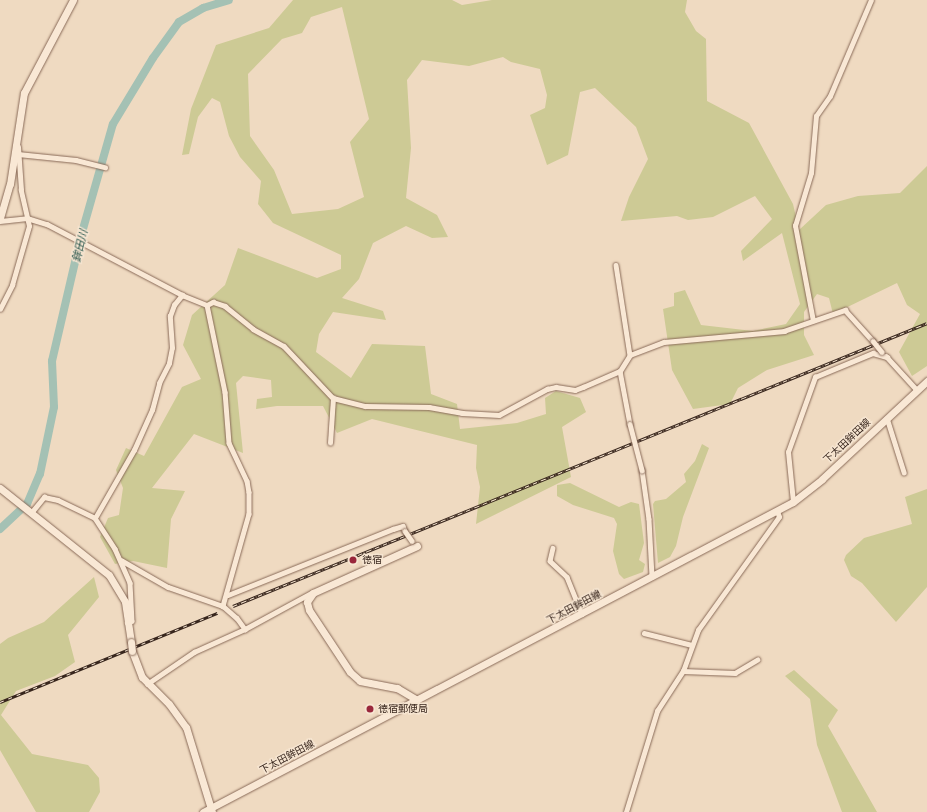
<!DOCTYPE html>
<html>
<head>
<meta charset="utf-8">
<style>
	body { margin:0 }
	#map { position:relative; width:927px; height:812px; overflow:hidden; background:#efdac1; font-family:"Times New Roman","Noto Sans JP",serif }
	div>[style] { position:absolute }
	.green>* { inset:0; background:#cdca95 }
	.river>* { height:8px; margin:-4px; padding:0 4px; transform-origin:4px; border-radius:4px; background:#a4c1b4 }
	.roads { filter:drop-shadow(0 0 1px #896a58) drop-shadow(0 0 1px #896a58) }
	.street>* { height:4.5px; margin:-2.25px; padding:0 2.25px; transform-origin:2.25px; border-radius:2.25px; background:#f9e8d5 }
	.secondary>* { height:7px; margin:-3.5px; padding:0 3.5px; transform-origin:3.5px; border-radius:3.5px; background:#f9e8d5 }
	.rail>* { height:3px; margin-top:-1.5px; transform-origin:0; background:repeating-linear-gradient(90deg,#f6e5d1 0 4.5px,#38261d 0 9px); box-sizing:border-box; border-block:1px solid #38261d }
	.bridges { filter:drop-shadow(0 0 1px #896a58) drop-shadow(0 0 1px #896a58) }
	.street-bridge>* { height:4.5px; margin:-2.25px; padding:0 2.25px; transform-origin:2.25px; border-radius:2.25px; background:#f9e8d5 }
	.secondary-bridge>* { height:7px; margin:-3.5px; padding:0 3.5px; transform-origin:3.5px; border-radius:3.5px; background:#f9e8d5 }
	.dots>* { width:11px; height:11px; translate:-50% -50%; box-sizing:border-box; border:2px solid #f6e5d1; border-radius:50% }
	span { translate:-50% -50%; white-space:nowrap; text-align:center; line-height:1.15; -webkit-text-stroke:3px #f6e5d1; paint-order:stroke }
	.street-label { font-size:10px; color:#38261d }
	.poi-label { font-size:10px; color:#38261d }
	.left { translate:0 -50%; text-align:left }
	.water-label { font-size:11px; color:#2c584e; font-style:italic }
</style>
</head>
<body>
<div id="map">
	<div class="green">
		<i style="clip-path:polygon(evenodd,293px 0,452px 0,462px 5px,492px 0,687px 0,685px 12px,696px 31px,706px 39px,707px 101px,749px 123px,793px 204px,799px 230px,826px 205px,858px 196px,900px 193px,927px 166px,927px 366px,912px 376px,899px 352px,920px 314px,907px 305px,897px 283px,833px 314px,829px 298px,817px 294px,804px 312px,804px 335px,814px 355px,767px 370px,738px 388px,730px 404px,693px 409px,672px 370px,663px 309px,674px 306px,674px 293px,685px 290px,701px 325px,753px 331px,786px 324px,800px 304px,782px 233px,743px 261px,741px 251px,772px 219px,755px 196px,713px 217px,688px 220px,677px 216px,621px 221px,629px 197px,648px 159px,636px 127px,595px 88px,580px 92px,568px 155px,547px 165px,530px 115px,545px 108px,547px 95px,540px 69px,511px 62px,503px 57px,469px 66px,422px 60px,407px 80px,411px 148px,406px 198px,437px 215px,448px 237px,432px 238px,406px 226px,373px 243px,359px 279px,342px 298px,383px 311px,386px 320px,333px 312px,319px 334px,316px 352px,351px 378px,372px 344px,425px 346px,431px 394px,457px 404px,460px 429px,517px 423px,546px 414px,545px 398px,556px 391px,580px 398px,586px 412px,562px 427px,571px 477px,476px 524px,480px 487px,476px 468px,477px 445px,372px 419px,337px 433px,323px 406px,277px 406px,256px 409px,257px 399px,272px 397px,271px 380px,243px 376px,236px 383px,243px 453px,194px 434px,152px 488px,185px 491px,171px 519px,167px 568px,133px 561px,115px 564px,100px 537px,108px 518px,119px 515px,123px 488px,116px 470px,126px 448px,144px 456px,182px 387px,201px 379px,183px 345px,192px 315px,225px 285px,238px 248px,317px 278px,341px 269px,341px 255px,273px 223px,258px 204px,261px 181px,240px 157px,229px 136px,220px 102px,212px 98px,198px 117px,189px 154px,182px 155px,191px 109px,216px 45px,269px 28px,293px 0,342px 7px,369px 119px,350px 142px,364px 197px,338px 209px,292px 214px,274px 170px,250px 136px,248px 74px,282px 39px,302px 33px,311px 17px,342px 7px)"></i>
		<i style="clip-path:polygon(702px 444px,709px 448px,683px 517px,676px 546px,670px 557px,658px 563px,653px 504px,655px 501px,666px 499px,686px 482px,684px 474px,695px 461px)"></i>
		<i style="clip-path:polygon(570px 483px,619px 507px,631px 502px,639px 504px,644px 543px,639px 560px,645px 564px,643px 572px,624px 579px,619px 574px,613px 551px,617px 524px,614px 518px,573px 505px,557px 496px,557px 485px)"></i>
		<i style="clip-path:polygon(927px 489px,927px 587px,896px 622px,862px 583px,851px 576px,844px 560px,846px 555px,864px 538px,912px 524px,905px 497px)"></i>
		<i style="clip-path:polygon(94px 577px,99px 597px,68px 635px,75px 662px,55px 676px,16px 691px,1px 715px,32px 754px,88px 765px,99px 778px,100px 792px,89px 812px,36px 812px,0 750px,0 644px,8px 638px,44px 622px)"></i>
		<i style="clip-path:polygon(794px 670px,838px 710px,828px 726px,877px 812px,842px 812px,817px 745px,810px 699px,785px 676px)"></i>
	</div>
	<div class="river">
		<i style="left:0;top:529px;width:37px;rotate:-43deg"></i>
		<i style="left:27px;top:504px;width:33px;rotate:-67deg"></i>
		<i style="left:40px;top:474px;width:68px;rotate:-78.2deg"></i>
		<i style="left:54px;top:407px;width:46px;rotate:-92.5deg"></i>
		<i style="left:52px;top:361px;width:128px;rotate:-76.9deg"></i>
		<i style="left:81px;top:236px;width:116px;rotate:-74.1deg"></i>
		<i style="left:113px;top:124px;width:77px;rotate:-58.8deg"></i>
		<i style="left:153px;top:58px;width:44px;rotate:-54.2deg"></i>
		<i style="left:179px;top:22px;width:28px;rotate:-30deg"></i>
		<i style="left:203px;top:8px;width:27px;rotate:-17deg"></i>
	</div>
	<div class="roads">
		<div class="street">
			<i style="left:18px;top:154px;width:58px;rotate:5.9deg"></i>
			<i style="left:76px;top:160px;width:30px;rotate:14deg"></i>
			<i style="left:0;top:221px;width:27px;rotate:-6deg"></i>
			<i style="left:27px;top:218px;width:21px;rotate:17deg"></i>
			<i style="left:47px;top:224px;width:153px;rotate:27.7deg"></i>
			<i style="left:182px;top:295px;width:27px;rotate:22deg"></i>
			<i style="left:207px;top:305px;width:7px;rotate:-27deg"></i>
			<i style="left:213px;top:302px;width:13px;rotate:18deg"></i>
			<i style="left:225px;top:306px;width:36px;rotate:39deg"></i>
			<i style="left:253px;top:329px;width:35px;rotate:29deg"></i>
			<i style="left:284px;top:346px;width:71px;rotate:46.7deg"></i>
			<i style="left:333px;top:398px;width:33px;rotate:14deg"></i>
			<i style="left:365px;top:406px;width:64px;rotate:0.9deg"></i>
			<i style="left:429px;top:407px;width:34px;rotate:10deg"></i>
			<i style="left:462px;top:413px;width:37px;rotate:3deg"></i>
			<i style="left:499px;top:415px;width:55px;rotate:-28.4deg"></i>
			<i style="left:547px;top:389px;width:9px;rotate:-13deg"></i>
			<i style="left:556px;top:387px;width:19px;rotate:9deg"></i>
			<i style="left:575px;top:390px;width:9px;rotate:-21deg"></i>
			<i style="left:583px;top:387px;width:40px;rotate:-23.4deg"></i>
			<i style="left:620px;top:371px;width:19px;rotate:-58deg"></i>
			<i style="left:630px;top:355px;width:36px;rotate:-21deg"></i>
			<i style="left:664px;top:342px;width:121px;rotate:-5.2deg"></i>
			<i style="left:784px;top:331px;width:65px;rotate:-19deg"></i>
			<i style="left:845px;top:310px;width:42px;rotate:47.9deg"></i>
			<i style="left:616px;top:265px;width:91px;rotate:81.2deg"></i>
			<i style="left:207px;top:305px;width:89px;rotate:78.3deg"></i>
			<i style="left:225px;top:392px;width:51px;rotate:85.5deg"></i>
			<i style="left:229px;top:443px;width:42px;rotate:64.7deg"></i>
			<i style="left:247px;top:481px;width:11px;rotate:80deg"></i>
			<i style="left:249px;top:492px;width:22px;rotate:90deg"></i>
			<i style="left:249px;top:514px;width:96px;rotate:105.8deg"></i>
			<i style="left:0;top:309px;width:27px;rotate:-63deg"></i>
			<i style="left:12px;top:285px;width:61px;rotate:-73.9deg"></i>
			<i style="left:29px;top:226px;width:37px;rotate:-103deg"></i>
			<i style="left:21px;top:190px;width:43px;rotate:-94deg"></i>
			<i style="left:813px;top:321px;width:97px;rotate:-100.7deg"></i>
			<i style="left:795px;top:226px;width:55px;rotate:-73.2deg"></i>
			<i style="left:811px;top:173px;width:57px;rotate:-85deg"></i>
			<i style="left:816px;top:116px;width:24px;rotate:-55deg"></i>
			<i style="left:830px;top:96px;width:104px;rotate:-66.9deg"></i>
			<i style="left:886px;top:356px;width:46px;rotate:47.6deg"></i>
			<i style="left:620px;top:371px;width:54px;rotate:79.3deg"></i>
			<i style="left:887px;top:418px;width:57px;rotate:72.5deg"></i>
			<i style="left:330px;top:443px;width:45px;rotate:-86.2deg"></i>
			<i style="left:642px;top:470px;width:49px;rotate:81.9deg"></i>
			<i style="left:649px;top:519px;width:58px;rotate:87deg"></i>
			<i style="left:793px;top:502px;width:50px;rotate:-95.7deg"></i>
			<i style="left:788px;top:452px;width:80px;rotate:-70.2deg"></i>
			<i style="left:815px;top:377px;width:63px;rotate:-22.5deg"></i>
			<i style="left:873px;top:353px;width:15px;rotate:16deg"></i>
			<i style="left:31px;top:513px;width:21px;rotate:-51deg"></i>
			<i style="left:44px;top:497px;width:14px;rotate:12deg"></i>
			<i style="left:58px;top:500px;width:41px;rotate:25.9deg"></i>
			<i style="left:95px;top:518px;width:37px;rotate:57deg"></i>
			<i style="left:115px;top:549px;width:37px;rotate:66deg"></i>
			<i style="left:130px;top:583px;width:38px;rotate:87deg"></i>
			<i style="left:132px;top:621px;width:5px;rotate:158deg"></i>
			<i style="left:95px;top:518px;width:78px;rotate:-60.2deg"></i>
			<i style="left:134px;top:450px;width:44px;rotate:-65.8deg"></i>
			<i style="left:152px;top:410px;width:28px;rotate:-75deg"></i>
			<i style="left:159px;top:383px;width:22px;rotate:-63deg"></i>
			<i style="left:169px;top:363px;width:15px;rotate:-79deg"></i>
			<i style="left:172px;top:348px;width:32px;rotate:-94deg"></i>
			<i style="left:170px;top:316px;width:12px;rotate:-70deg"></i>
			<i style="left:174px;top:305px;width:13px;rotate:-51deg"></i>
			<i style="left:553px;top:548px;width:13px;rotate:103deg"></i>
			<i style="left:550px;top:561px;width:23px;rotate:43deg"></i>
			<i style="left:567px;top:577px;width:40px;rotate:68deg"></i>
			<i style="left:121px;top:560px;width:54px;rotate:29.9deg"></i>
			<i style="left:168px;top:587px;width:58px;rotate:19.1deg"></i>
			<i style="left:223px;top:606px;width:18px;rotate:41deg"></i>
			<i style="left:237px;top:618px;width:14px;rotate:54deg"></i>
			<i style="left:228px;top:595px;width:178px;rotate:-21.8deg"></i>
			<i style="left:393px;top:529px;width:10px;rotate:-17deg"></i>
			<i style="left:403px;top:526px;width:5px;rotate:68deg"></i>
			<i style="left:644px;top:633px;width:49px;rotate:14deg"></i>
			<i style="left:683px;top:671px;width:52px;rotate:2.2deg"></i>
			<i style="left:735px;top:673px;width:26px;rotate:-31deg"></i>
			<i style="left:147px;top:684px;width:57px;rotate:-34.2deg"></i>
			<i style="left:194px;top:652px;width:56px;rotate:-24.3deg"></i>
			<i style="left:245px;top:629px;width:75px;rotate:-28.6deg"></i>
			<i style="left:626px;top:812px;width:106px;rotate:-72.9deg"></i>
			<i style="left:657px;top:711px;width:48px;rotate:-57deg"></i>
			<i style="left:683px;top:671px;width:44px;rotate:-69.9deg"></i>
			<i style="left:698px;top:630px;width:139px;rotate:-54.4deg"></i>
			<i style="left:779px;top:517px;width:6px;rotate:-108deg"></i>
		</div>
		<div class="secondary">
			<i style="left:0;top:218px;width:35px;rotate:-74deg"></i>
			<i style="left:10px;top:184px;width:92px;rotate:-81.3deg"></i>
			<i style="left:24px;top:93px;width:105px;rotate:-62.2deg"></i>
			<i style="left:0;top:488px;width:139px;rotate:38.6deg"></i>
			<i style="left:109px;top:575px;width:31px;rotate:59deg"></i>
			<i style="left:125px;top:602px;width:40px;rotate:81.5deg"></i>
			<i style="left:417px;top:546px;width:114px;rotate:155.7deg"></i>
			<i style="left:313px;top:593px;width:11px;rotate:124deg"></i>
			<i style="left:307px;top:602px;width:8px;rotate:76deg"></i>
			<i style="left:309px;top:610px;width:74px;rotate:56.5deg"></i>
			<i style="left:350px;top:672px;width:13px;rotate:42deg"></i>
			<i style="left:360px;top:681px;width:38px;rotate:11deg"></i>
			<i style="left:397px;top:688px;width:23px;rotate:31deg"></i>
			<i style="left:132px;top:651px;width:28px;rotate:69deg"></i>
			<i style="left:142px;top:677px;width:38px;rotate:45deg"></i>
			<i style="left:169px;top:704px;width:29px;rotate:54deg"></i>
			<i style="left:186px;top:727px;width:89px;rotate:73deg"></i>
			<i style="left:203px;top:812px;width:666px;rotate:-27.72deg"></i>
			<i style="left:793px;top:502px;width:37px;rotate:-38deg"></i>
			<i style="left:822px;top:479px;width:144px;rotate:-43deg"></i>
		</div>
	</div>
	<div class="rail">
		<i style="left:233px;top:606px;width:749px;rotate:-22.18deg"></i>
		<i style="left:0;top:702px;width:235px;rotate:-22.3deg"></i>
	</div>
	<div class="bridges">
		<div class="street-bridge">
			<i style="left:873px;top:341px;width:14px;rotate:51deg"></i>
			<i style="left:630px;top:424px;width:48px;rotate:75.4deg"></i>
			<i style="left:405px;top:531px;width:12px;rotate:55deg"></i>
		</div>
		<div class="secondary-bridge">
			<i style="left:131px;top:642px;width:9px;rotate:84deg"></i>
		</div>
	</div>
	<div class="dots">
		<i style="left:353px;top:560px;background:#99273b"></i>
		<i style="left:370px;top:709px;background:#99273b"></i>
	</div>
	<div class="street-label">
		<span style="left:847px;top:441px;rotate:-43deg">下太田鉾田線</span>
		<span style="left:574px;top:607px;rotate:-28deg">下太田鉾田線</span>
		<span style="left:287px;top:757px;rotate:-28deg">下太田鉾田線</span>
	</div>
	<div class="poi-label">
		<span class="left" style="left:362px;top:560px">徳宿</span>
		<span class="left" style="left:378px;top:709px">徳宿郵便局</span>
	</div>
	<div class="water-label">
		<span style="left:80px;top:246px;rotate:-76deg">鉾田川</span>
	</div>
</div>
</body>
</html>
